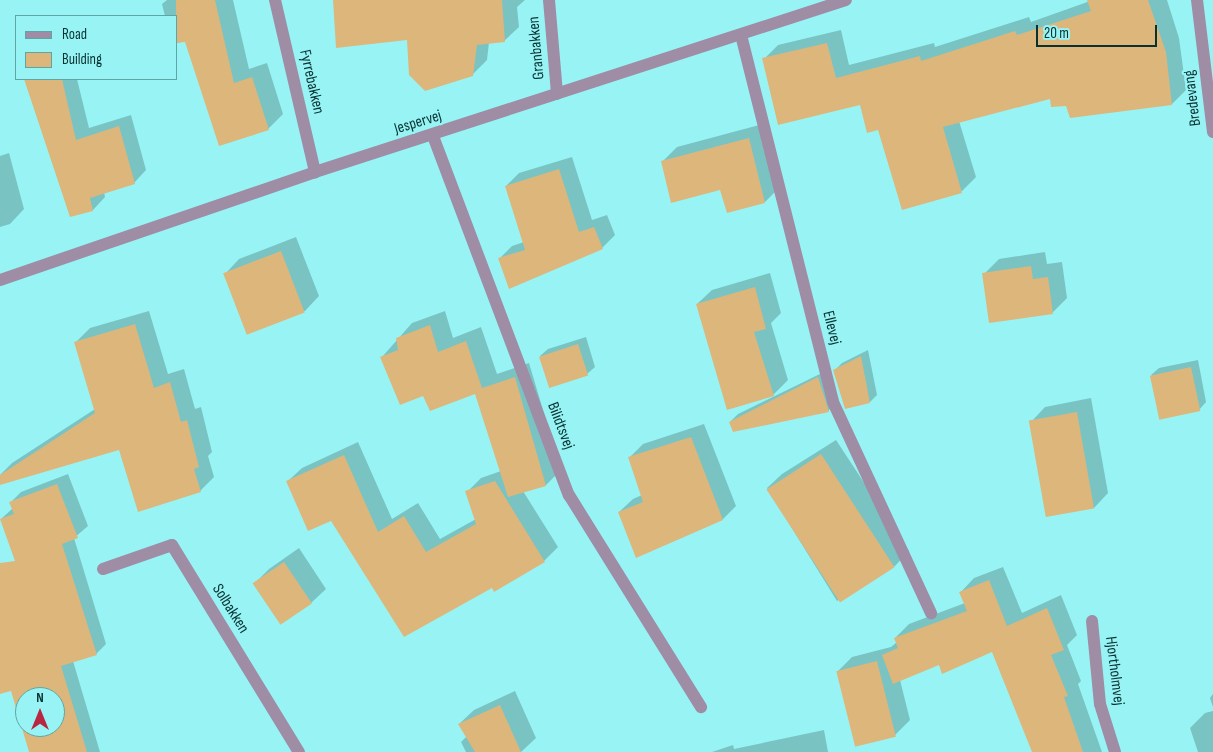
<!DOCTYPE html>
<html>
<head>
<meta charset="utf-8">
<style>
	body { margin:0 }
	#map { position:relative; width:1213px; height:752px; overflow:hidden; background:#98f4f4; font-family:"Sofia Sans Condensed",sans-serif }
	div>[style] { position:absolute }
	.shadow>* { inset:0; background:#0003 }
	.building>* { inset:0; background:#ddb67c; transform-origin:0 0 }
	.minor>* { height:12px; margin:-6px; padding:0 6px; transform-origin:6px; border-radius:6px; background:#9e8da5 }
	span { translate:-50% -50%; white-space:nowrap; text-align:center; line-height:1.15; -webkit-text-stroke:4.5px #98f4f4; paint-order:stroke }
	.street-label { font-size:16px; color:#083132 }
	.legend { position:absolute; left:15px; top:15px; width:162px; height:65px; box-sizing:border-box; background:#98f4f4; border:1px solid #5ea6a6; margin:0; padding:6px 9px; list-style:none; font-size:15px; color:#083132 }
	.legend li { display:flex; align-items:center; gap:10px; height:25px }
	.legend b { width:25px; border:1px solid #5ea6a6 }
	.north { position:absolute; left:15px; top:687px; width:50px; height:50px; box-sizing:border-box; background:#98f4f4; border:1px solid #5ea6a6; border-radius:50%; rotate:0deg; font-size:14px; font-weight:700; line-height:20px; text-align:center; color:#083132 }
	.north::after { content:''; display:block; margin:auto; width:18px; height:22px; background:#b82642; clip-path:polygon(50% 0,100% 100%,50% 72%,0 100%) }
	.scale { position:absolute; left:1036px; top:25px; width:121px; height:22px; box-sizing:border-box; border:2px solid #083132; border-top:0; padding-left:6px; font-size:15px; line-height:18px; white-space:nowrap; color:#083132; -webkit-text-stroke:4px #98f4f4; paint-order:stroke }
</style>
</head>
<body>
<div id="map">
	<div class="shadow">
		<i style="clip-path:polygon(167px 0,233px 0,249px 69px,267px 63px,283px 114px,268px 129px,186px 41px,176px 43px,176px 16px,165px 16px,162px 4px)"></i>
		<i style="clip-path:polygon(334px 0,525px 0,517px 7px,519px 27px,504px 41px,489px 42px,487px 60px,472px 75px)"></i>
		<i style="clip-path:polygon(1093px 0,1167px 0,1179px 38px,1186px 90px,1172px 104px,1067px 104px,1051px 98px,959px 121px,976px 177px,962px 191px,903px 208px,879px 129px,861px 104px,764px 59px,778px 45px,841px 30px,849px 65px,934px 43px,935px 47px,1029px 17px,1031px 22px)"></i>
		<i style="clip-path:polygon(25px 79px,77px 79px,89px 128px,131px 115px,146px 170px,134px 183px,104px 192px,105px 197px,93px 210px,71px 216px)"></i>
		<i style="clip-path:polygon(763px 124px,780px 187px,765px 202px,721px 188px,662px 162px,677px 147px)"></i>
		<i style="clip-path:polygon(9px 153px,24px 209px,10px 224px,0 227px,0 156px)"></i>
		<i style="clip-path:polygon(572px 157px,592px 220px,607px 215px,615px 235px,602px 248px,499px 259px,512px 246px,524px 242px,506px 186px,519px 173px)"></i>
		<i style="clip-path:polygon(296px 237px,319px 296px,305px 311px,248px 333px,225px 274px,239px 259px)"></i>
		<i style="clip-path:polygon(1045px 252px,1047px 264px,1062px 262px,1067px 298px,1052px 313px,984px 274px,999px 259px)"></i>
		<i style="clip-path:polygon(770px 273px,781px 313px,771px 323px,788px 380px,773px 395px,697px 304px,712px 290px)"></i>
		<i style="clip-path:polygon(149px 311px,168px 374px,184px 369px,195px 409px,201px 407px,212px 452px,208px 456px,214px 477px,200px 491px,120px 448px,0 483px,0 475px,12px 463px,95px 409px,76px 342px,90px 328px)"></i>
		<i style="clip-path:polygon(445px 311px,453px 338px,481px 327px,497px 374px,529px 363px,561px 470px,546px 485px,523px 491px,558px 547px,544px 561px,492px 587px,331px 519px,288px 481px,302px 468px,358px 442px,392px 519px,418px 503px,440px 539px,476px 519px,467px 492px,481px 478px,501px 471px,476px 393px,423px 394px,382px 357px,412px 323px)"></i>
		<i style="clip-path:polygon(586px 337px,595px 367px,587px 374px,540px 356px,548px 349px)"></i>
		<i style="clip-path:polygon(868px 350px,877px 395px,870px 402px,835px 370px,842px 363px)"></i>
		<i style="clip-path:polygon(1198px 360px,1206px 402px,1199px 410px,1151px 375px,1159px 368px)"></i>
		<i style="clip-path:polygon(826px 371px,836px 403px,828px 411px,730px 422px,738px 414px)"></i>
		<i style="clip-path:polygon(1091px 398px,1108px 493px,1094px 508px,1031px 422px,1045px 407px)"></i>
		<i style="clip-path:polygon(704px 424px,736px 506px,723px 519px,637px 556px,619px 512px,633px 499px,642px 495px,629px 458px,643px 444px)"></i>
		<i style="clip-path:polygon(836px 440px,909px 551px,895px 566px,837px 601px,767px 488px,782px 474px)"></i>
		<i style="clip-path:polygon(evenodd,68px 474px,88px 526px,74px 538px,106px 644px,96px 654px,73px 661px,100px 752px,31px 752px,6px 671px,32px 602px,1px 519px,13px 508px,11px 502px,21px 492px,68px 474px,25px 697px,55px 697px,55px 727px,25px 727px,25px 697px)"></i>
		<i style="clip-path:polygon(299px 548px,326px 589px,311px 603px,254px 584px,269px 569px)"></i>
		<i style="clip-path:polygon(1003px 567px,1022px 613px,1061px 595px,1077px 635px,1067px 645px,1081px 681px,1078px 684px,1102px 752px,1033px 752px,992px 651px,940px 663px,900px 680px,910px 720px,895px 735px,837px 672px,852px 657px,891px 647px,897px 642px,895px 638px,909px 624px,965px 603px,960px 593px,974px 578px)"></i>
		<i style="clip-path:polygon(515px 691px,536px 738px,521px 752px,466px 752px,461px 742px,467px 736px,459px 724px,474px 710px)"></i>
		<i style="clip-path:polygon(1213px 694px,1213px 707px,1210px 698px)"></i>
		<i style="clip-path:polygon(1213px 711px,1213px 752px,1198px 752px,1190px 728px,1205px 713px)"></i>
		<i style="clip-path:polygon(824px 730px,828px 752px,712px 752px,733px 745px,734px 749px)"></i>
	</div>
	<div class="building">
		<i style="clip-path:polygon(176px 0,215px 0,234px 83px,252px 77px,269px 130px,219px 146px,185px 42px,176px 43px)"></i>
		<i style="clip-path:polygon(333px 0,502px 0,505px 42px,477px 45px,473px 76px,425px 91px,409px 75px,407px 40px,336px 48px)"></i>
		<i style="clip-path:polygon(1087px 0,1148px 0,1166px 52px,1172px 105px,1070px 118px,1066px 106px,1051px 107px,1050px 99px,943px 127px,962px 193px,902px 210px,878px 130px,867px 133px,860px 105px,778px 125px,762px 58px,827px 43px,836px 78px,920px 56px,921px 61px,1015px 31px,1017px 35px,1091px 11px)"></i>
		<i style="clip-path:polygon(24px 79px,62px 79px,76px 140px,119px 126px,135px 184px,90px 198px,93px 211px,70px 217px)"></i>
		<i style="clip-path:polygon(749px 138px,765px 203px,727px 213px,720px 190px,671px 203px,661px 161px)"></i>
		<i style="clip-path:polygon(559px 169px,579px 232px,594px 227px,603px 249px,509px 289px,498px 258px,525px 250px,505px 186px)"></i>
		<i style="left:281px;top:251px;width:66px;height:62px;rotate:69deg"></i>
		<i style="clip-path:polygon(1031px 266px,1033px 279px,1048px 277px,1053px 314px,989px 323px,982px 273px)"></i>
		<i style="clip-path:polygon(755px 287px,766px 329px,754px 332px,774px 396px,727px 410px,696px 304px)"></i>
		<i style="clip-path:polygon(135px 324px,154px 388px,170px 382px,181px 422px,187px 420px,199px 467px,194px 469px,201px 492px,138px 512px,119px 450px,0 485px,0 475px,95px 413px,74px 342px)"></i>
		<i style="clip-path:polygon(430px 325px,438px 352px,466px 341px,482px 388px,515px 377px,546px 486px,508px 497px,475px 394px,430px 411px,423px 396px,400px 405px,380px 357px,398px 350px,396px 338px)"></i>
		<i style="left:578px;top:344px;width:33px;height:41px;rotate:72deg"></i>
		<i style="clip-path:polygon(861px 356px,870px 403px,845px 409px,833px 370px)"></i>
		<i style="left:1191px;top:367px;width:45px;height:42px;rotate:78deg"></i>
		<i style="clip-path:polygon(818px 377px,829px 412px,733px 432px,729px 422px)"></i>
		<i style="left:1077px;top:412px;width:98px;height:49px;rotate:80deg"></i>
		<i style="clip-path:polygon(691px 437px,723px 520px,636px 558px,618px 512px,643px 502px,628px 457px)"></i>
		<i style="left:821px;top:454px;width:135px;height:65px;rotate:57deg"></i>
		<i style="clip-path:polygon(344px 455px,378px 532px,404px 516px,426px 552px,476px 524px,465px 491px,495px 481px,545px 562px,494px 592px,492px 588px,404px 637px,331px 521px,308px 531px,286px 481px)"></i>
		<i style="clip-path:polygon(evenodd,57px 484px,78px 538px,62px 544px,97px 655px,61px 666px,87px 752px,29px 752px,11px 691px,0 694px,0 563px,15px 561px,0 519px,14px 514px,9px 502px,57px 484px,25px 697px,55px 697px,55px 727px,25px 727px,25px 697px)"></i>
		<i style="left:284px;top:562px;width:50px;height:38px;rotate:56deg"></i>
		<i style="clip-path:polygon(989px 580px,1007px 626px,1047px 608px,1064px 650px,1051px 655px,1068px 696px,1064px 697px,1083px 752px,1032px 752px,992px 652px,942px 674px,939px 665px,893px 684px,882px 655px,898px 648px,894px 638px,967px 611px,959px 592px)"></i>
		<i style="left:877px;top:661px;width:78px;height:42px;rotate:76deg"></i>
		<i style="clip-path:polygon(500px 705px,521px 752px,475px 752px,458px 724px)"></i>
	</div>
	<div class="minor">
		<i style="left:275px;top:0;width:177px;rotate:76.9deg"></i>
		<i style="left:549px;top:0;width:94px;rotate:85.1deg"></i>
		<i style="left:1197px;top:0;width:133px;rotate:83.1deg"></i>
		<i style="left:741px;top:35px;width:378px;rotate:75.9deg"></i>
		<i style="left:833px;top:402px;width:233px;rotate:65.1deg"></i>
		<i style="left:433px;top:136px;width:384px;rotate:69.3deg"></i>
		<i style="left:569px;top:495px;width:250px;rotate:58.1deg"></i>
		<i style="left:0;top:280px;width:333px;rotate:-18.9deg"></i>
		<i style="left:315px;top:172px;width:558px;rotate:-17.95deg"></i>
		<i style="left:103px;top:569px;width:73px;rotate:-19.2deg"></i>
		<i style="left:172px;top:545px;width:243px;rotate:58.5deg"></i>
		<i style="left:1092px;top:621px;width:83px;rotate:84.5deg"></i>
		<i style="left:1100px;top:704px;width:50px;rotate:72.6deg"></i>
	</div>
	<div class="street-label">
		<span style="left:537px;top:48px;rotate:-95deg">Granbakken</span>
		<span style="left:311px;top:82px;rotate:77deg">Fyrrebakken</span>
		<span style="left:1193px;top:98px;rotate:-97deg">Bredevang</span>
		<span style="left:418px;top:123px;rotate:-17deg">Jespervej</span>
		<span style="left:831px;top:328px;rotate:76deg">Ellevej</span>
		<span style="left:560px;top:426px;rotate:69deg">Bilidtsvej</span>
		<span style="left:230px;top:609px;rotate:58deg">Solbakken</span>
		<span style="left:1114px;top:671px;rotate:83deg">Hjortholmvej</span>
	</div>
	<ul class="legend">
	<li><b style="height:6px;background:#9e8da5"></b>Road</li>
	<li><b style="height:14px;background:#ddb67c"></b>Building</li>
	</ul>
	<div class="north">N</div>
	<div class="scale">20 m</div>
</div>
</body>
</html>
